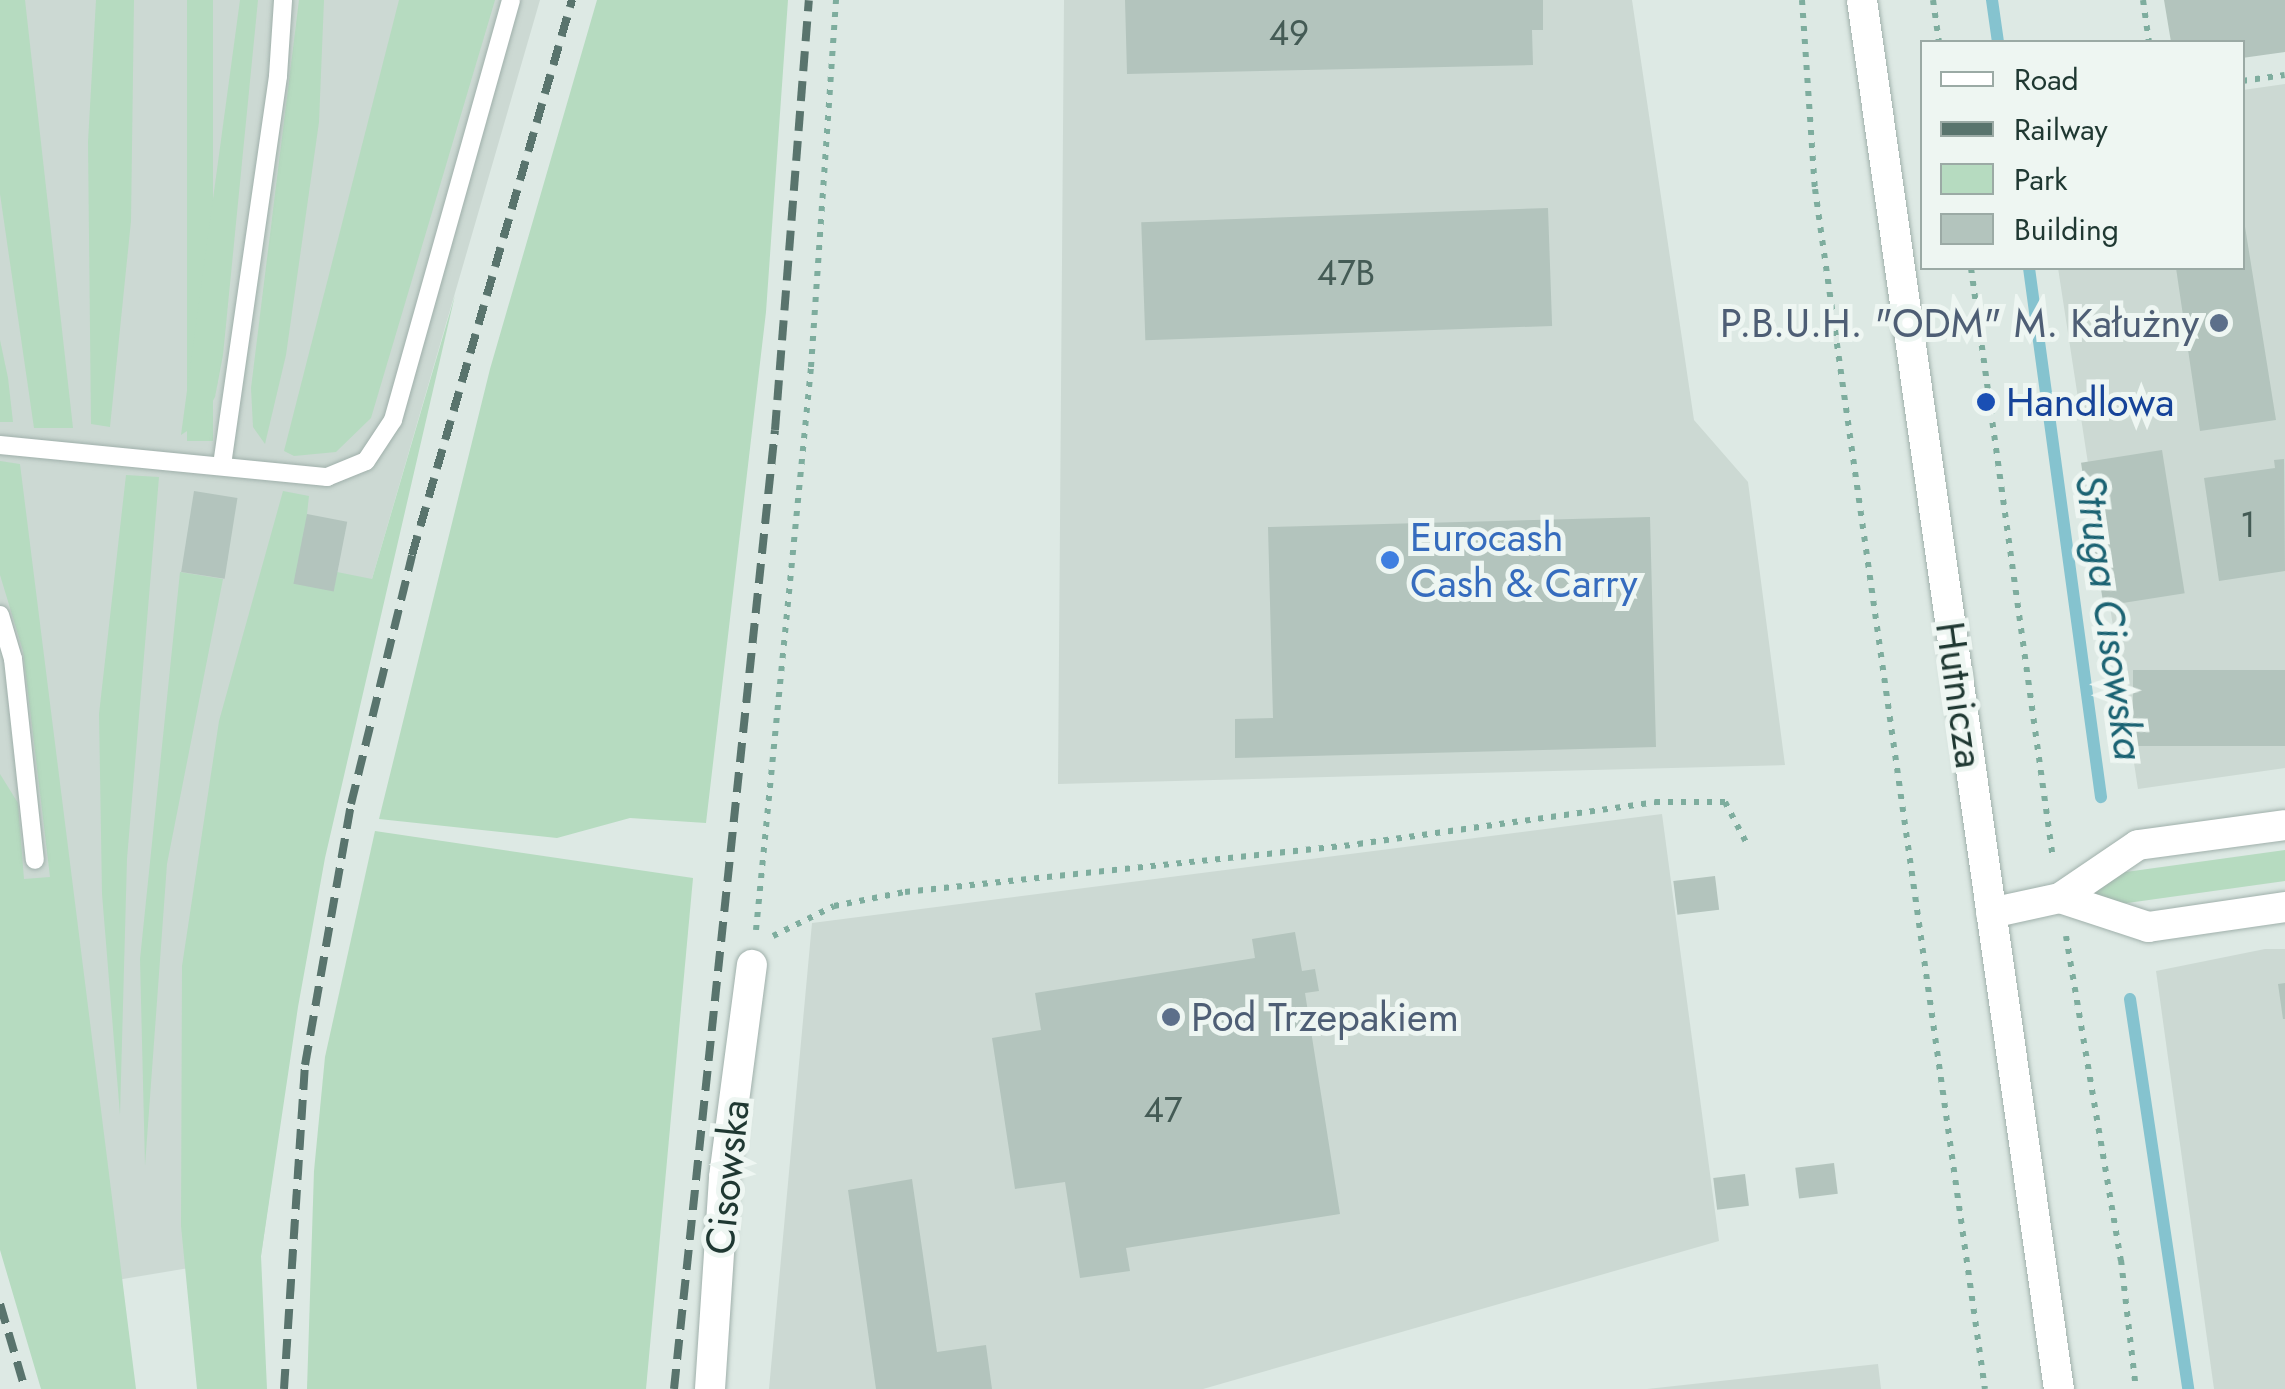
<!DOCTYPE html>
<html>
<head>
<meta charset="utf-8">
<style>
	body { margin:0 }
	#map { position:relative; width:2285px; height:1389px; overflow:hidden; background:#dde9e4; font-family:Jost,sans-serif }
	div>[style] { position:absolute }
	.built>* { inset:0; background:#ccd9d3 }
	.green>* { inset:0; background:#b6dbc0; transform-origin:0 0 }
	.stream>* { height:12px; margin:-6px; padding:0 6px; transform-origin:6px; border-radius:6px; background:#85c3cf }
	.building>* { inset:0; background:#b3c4bd; transform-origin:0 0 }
	.path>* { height:6px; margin-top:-3px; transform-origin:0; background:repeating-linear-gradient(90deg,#7ead9e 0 5px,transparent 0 13px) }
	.roads { filter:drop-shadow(0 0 2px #a0b0ab) drop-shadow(0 0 2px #a0b0ab) }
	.service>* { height:18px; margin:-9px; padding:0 9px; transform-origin:9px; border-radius:9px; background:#fff }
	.minor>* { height:30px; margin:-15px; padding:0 15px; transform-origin:15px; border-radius:15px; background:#fff }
	.secondary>* { height:30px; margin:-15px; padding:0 15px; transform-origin:15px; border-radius:15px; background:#fff }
	.rail>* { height:8px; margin-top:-4px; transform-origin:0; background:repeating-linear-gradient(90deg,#59746d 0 20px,transparent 0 30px) }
	.dots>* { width:28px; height:28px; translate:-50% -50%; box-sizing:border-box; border:5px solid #eef6f2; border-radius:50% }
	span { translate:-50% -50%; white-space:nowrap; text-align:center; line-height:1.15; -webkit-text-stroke:10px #eef6f2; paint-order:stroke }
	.number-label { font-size:35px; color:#445b55 }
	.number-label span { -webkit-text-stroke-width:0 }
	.service-label { font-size:40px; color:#4e5e75 }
	.right { translate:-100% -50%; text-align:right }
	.left { translate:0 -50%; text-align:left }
	.transit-label { font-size:40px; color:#164399 }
	.shop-label { font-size:40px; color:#366cbe }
	.street-label { font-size:40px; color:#1f3832 }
	.water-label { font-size:42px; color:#1b6373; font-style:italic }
	.legend { position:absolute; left:1920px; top:40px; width:325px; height:230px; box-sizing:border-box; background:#eef6f2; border:2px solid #9baaa5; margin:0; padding:12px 18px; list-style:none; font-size:30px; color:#1f3832 }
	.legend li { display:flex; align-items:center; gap:20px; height:50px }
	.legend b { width:50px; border:2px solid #9baaa5 }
</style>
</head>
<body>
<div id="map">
	<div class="built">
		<i style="clip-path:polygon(0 0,540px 0,372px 579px,328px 783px,261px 1256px,45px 1292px,0 1135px)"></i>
		<i style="clip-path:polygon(1064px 0,1632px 0,1694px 420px,1748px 482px,1785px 765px,1058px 784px)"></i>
		<i style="clip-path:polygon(2285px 84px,2285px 768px,2138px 789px,2058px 268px,2242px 268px,2243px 90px)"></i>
		<i style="clip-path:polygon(1662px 814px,1719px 1241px,1203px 1389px,769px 1389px,812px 923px)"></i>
		<i style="clip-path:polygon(2265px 949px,2285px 949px,2285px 1389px,2214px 1389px,2156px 971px)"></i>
		<i style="clip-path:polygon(1878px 1364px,1881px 1389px,1647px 1389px)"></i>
	</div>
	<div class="green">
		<i style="clip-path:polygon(0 0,25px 0,73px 428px,34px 428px,0 194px)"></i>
		<i style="clip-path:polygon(96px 0,134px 0,131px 221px,110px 427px,91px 424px,88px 142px)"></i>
		<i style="left:187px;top:0;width:26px;height:441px"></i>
		<i style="clip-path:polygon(240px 0,258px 0,223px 355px,215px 397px,202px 421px,181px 435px)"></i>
		<i style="clip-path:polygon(299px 0,324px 0,319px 122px,286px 355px,265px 444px,253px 427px,251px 388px)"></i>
		<i style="clip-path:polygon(399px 0,495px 0,371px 418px,336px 452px,294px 456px,284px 451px)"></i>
		<i style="clip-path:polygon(597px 0,788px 0,766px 312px,706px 823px,630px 818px,557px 838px,379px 819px,490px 369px)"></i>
		<i style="clip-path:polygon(455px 295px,325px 858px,298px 1007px,261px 1256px,267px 1389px,197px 1389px,181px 1226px,182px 966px,219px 721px,283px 491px,309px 496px,307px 514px,333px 591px,337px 572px,372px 579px)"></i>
		<i style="clip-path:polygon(0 340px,8px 378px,13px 422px,0 422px)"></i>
		<i style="clip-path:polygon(0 461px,20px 464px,136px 1389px,41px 1389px,0 1250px,0 774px,18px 803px,24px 879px,50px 877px,23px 651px,0 575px)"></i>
		<i style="clip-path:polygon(126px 475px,159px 477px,127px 859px,120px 1115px,102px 894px,99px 714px)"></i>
		<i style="clip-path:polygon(180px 572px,223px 579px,167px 864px,145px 1166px,140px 959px)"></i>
		<i style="clip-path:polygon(375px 831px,693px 878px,646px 1389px,307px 1389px,314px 1171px,325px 1057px)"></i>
		<i style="clip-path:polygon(2285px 850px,2285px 881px,2113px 905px,2099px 904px,2089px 884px,2104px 875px)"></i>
	</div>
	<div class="stream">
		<i style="left:1992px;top:0;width:42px;rotate:81.9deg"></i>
		<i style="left:2029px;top:268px;width:534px;rotate:82.25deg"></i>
		<i style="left:2130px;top:999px;width:394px;rotate:81.5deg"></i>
	</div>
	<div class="building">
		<i style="clip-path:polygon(1125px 0,1543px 0,1543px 30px,1532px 30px,1533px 65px,1127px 74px)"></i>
		<i style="clip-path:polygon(2164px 0,2285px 0,2285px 52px,2242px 58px,2242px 42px,2171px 42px)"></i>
		<i style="left:1548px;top:208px;width:118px;height:407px;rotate:88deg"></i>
		<i style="clip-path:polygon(2242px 208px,2276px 420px,2200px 431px,2176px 268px,2242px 268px)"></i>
		<i style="left:2162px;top:450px;width:145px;height:82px;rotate:81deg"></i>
		<i style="clip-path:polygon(2284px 459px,2285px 571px,2219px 581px,2204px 478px,2275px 468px,2274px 460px)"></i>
		<i style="left:194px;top:491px;width:44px;height:82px;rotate:9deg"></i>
		<i style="left:307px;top:514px;width:41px;height:71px;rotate:11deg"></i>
		<i style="clip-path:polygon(1650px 517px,1656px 747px,1235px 758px,1235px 719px,1273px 718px,1268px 527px)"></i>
		<i style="left:2285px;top:670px;width:76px;height:152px;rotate:90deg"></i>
		<i style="left:1715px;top:876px;width:34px;height:42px;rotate:83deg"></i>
		<i style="clip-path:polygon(1295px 932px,1302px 971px,1315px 969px,1319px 991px,1305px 993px,1340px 1214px,1126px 1248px,1130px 1271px,1080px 1278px,1065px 1182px,1015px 1189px,992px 1038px,1041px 1030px,1035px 993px,1255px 958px,1252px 939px)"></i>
		<i style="clip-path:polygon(2285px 983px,2285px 1019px,2283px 1019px,2278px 984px)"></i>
		<i style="left:1834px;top:1163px;width:31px;height:39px;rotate:83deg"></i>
		<i style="left:1745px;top:1174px;width:32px;height:32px;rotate:83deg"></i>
		<i style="clip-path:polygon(912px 1179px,937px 1352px,986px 1345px,992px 1389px,876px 1389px,848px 1190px)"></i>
	</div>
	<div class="path">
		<i style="left:1802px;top:0;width:189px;rotate:86.1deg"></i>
		<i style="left:1815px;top:189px;width:1212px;rotate:81.94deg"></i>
		<i style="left:1933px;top:0;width:42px;rotate:81.9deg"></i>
		<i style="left:2143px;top:0;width:42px;rotate:81.9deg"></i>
		<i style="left:2242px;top:81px;width:43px;rotate:-7.9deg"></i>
		<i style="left:1971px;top:268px;width:597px;rotate:82.1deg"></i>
		<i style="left:756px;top:930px;width:566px;rotate:-84.42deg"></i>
		<i style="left:811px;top:367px;width:368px;rotate:-86.1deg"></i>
		<i style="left:773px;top:936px;width:68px;rotate:-26.2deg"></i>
		<i style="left:834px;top:906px;width:72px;rotate:-11.2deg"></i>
		<i style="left:905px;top:892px;width:456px;rotate:-6deg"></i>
		<i style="left:1358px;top:844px;width:300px;rotate:-8deg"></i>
		<i style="left:1655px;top:802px;width:70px"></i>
		<i style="left:1725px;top:802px;width:47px;rotate:62.4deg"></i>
		<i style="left:2066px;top:936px;width:329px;rotate:80.4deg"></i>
		<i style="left:2121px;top:1260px;width:130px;rotate:83.4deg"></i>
	</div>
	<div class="roads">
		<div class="service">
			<i style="left:0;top:445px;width:329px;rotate:5.6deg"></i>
			<i style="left:327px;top:477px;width:42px;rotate:-22.3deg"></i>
			<i style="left:366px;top:461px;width:49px;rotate:-56.6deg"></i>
			<i style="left:393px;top:420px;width:436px;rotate:-74.3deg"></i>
			<i style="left:222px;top:465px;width:393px;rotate:-81.8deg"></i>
			<i style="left:278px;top:76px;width:76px;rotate:-86.2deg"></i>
			<i style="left:0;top:615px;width:46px;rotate:73.5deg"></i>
			<i style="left:13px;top:659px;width:202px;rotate:83.8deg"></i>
		</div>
		<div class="minor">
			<i style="left:2060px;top:898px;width:93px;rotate:18.2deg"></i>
			<i style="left:2148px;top:927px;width:138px;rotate:-8.3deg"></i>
			<i style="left:1991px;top:913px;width:71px;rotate:-12.3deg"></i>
			<i style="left:2060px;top:898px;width:94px;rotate:-34.2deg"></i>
			<i style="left:2138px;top:845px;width:148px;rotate:-7.7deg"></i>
			<i style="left:710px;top:1389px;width:212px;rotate:-86.2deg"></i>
			<i style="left:724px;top:1177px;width:214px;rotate:-82.5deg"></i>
		</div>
		<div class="secondary">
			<i style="left:1862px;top:0;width:1403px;rotate:81.93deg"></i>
		</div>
	</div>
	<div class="rail">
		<i style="left:0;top:1304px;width:89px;rotate:73.6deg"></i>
		<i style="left:284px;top:1389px;width:325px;rotate:-86.3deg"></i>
		<i style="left:305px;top:1065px;width:265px;rotate:-80deg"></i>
		<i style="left:351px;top:804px;width:256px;rotate:-76.2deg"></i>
		<i style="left:412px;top:555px;width:578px;rotate:-73.92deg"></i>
		<i style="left:674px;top:1389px;width:964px;rotate:-83.99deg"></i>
		<i style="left:775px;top:430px;width:431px;rotate:-85.5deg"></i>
	</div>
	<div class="dots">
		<i style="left:2219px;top:323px;background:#5c6f8a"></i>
		<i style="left:1986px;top:402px;background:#1a4fb4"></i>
		<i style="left:1390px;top:560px;background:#3f7fe0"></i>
		<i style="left:1171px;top:1017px;background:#5c6f8a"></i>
	</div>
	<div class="number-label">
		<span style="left:1289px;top:33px">49</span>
		<span style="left:1346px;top:273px">47B</span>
		<span style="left:2248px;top:525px">1</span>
		<span style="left:1163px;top:1110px">47</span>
	</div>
	<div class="service-label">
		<span class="right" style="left:2199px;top:323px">P.B.U.H. "ODM" M. Kałużny</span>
		<span class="left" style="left:1191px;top:1017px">Pod Trzepakiem</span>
	</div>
	<div class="transit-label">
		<span class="left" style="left:2006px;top:402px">Handlowa</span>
	</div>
	<div class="shop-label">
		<span class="left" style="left:1410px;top:560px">Eurocash<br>Cash &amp; Carry</span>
	</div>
	<div class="street-label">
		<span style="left:1960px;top:695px;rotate:82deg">Hutnicza</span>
		<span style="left:727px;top:1177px;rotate:-84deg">Cisowska</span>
	</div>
	<div class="water-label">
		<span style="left:2109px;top:617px;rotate:82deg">Struga Cisowska</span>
	</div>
	<ul class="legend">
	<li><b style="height:12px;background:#fff"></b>Road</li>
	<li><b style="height:12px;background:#59746d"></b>Railway</li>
	<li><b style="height:28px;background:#b6dbc0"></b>Park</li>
	<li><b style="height:28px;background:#b3c4bd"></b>Building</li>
	</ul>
</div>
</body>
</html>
